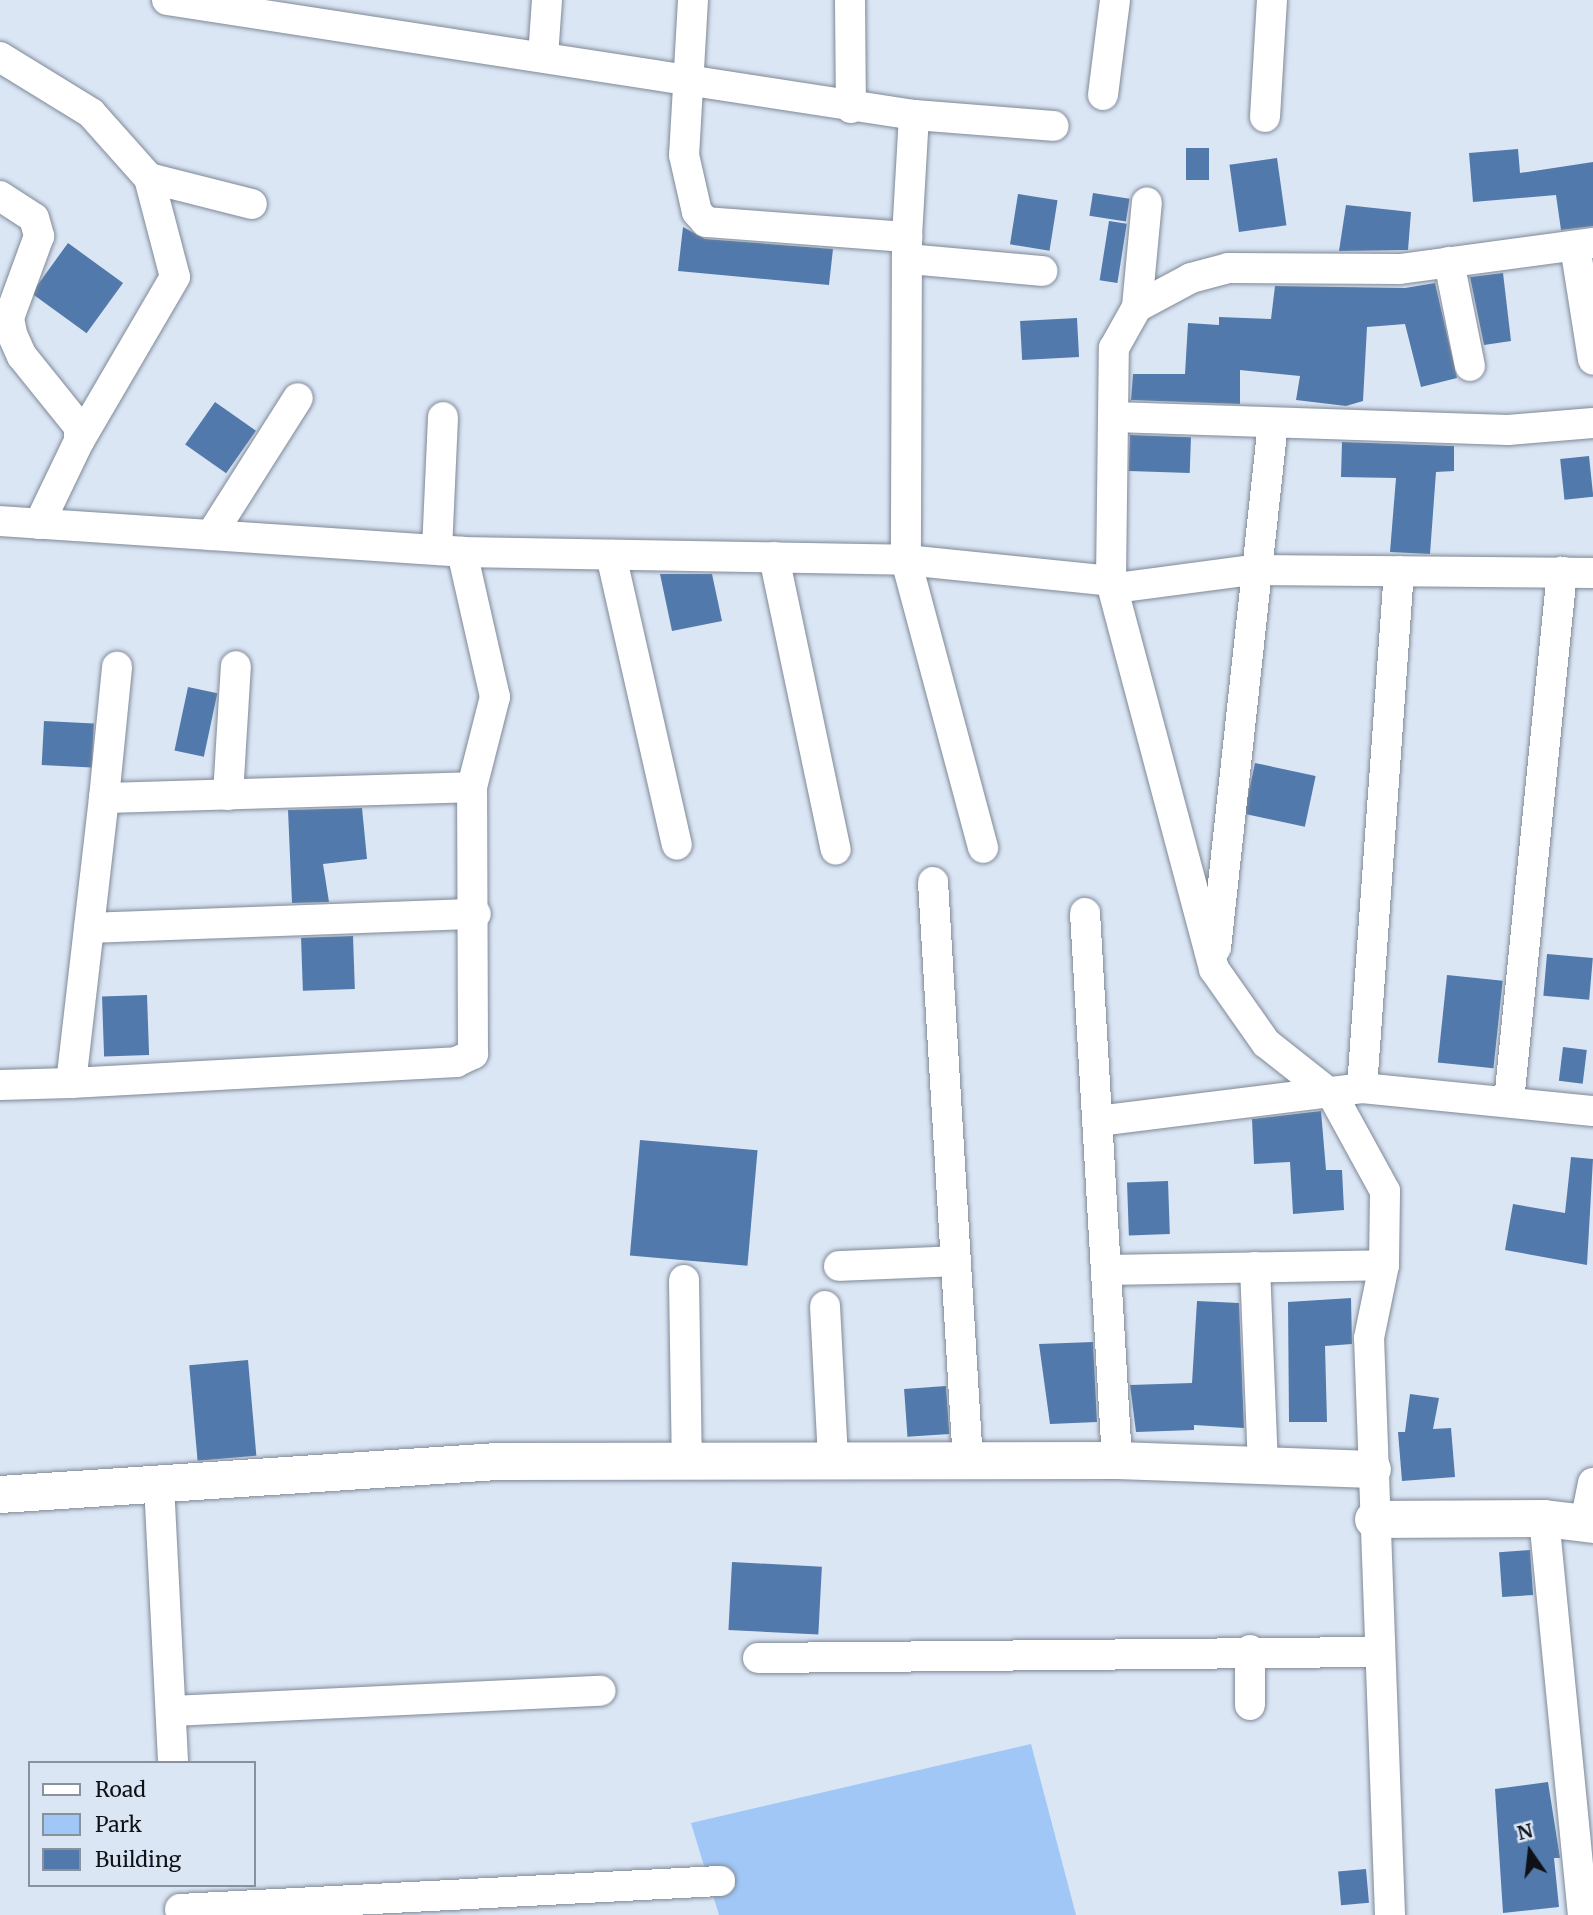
<!DOCTYPE html>
<html>
<head>
<meta charset="utf-8">
<style>
	body { margin:0 }
	#map { position:relative; width:1593px; height:1915px; overflow:hidden; background:#dbe6f5; font-family:Merriweather,serif }
	div>[style] { position:absolute }
	.green>* { inset:0; background:#a1c7f6 }
	.building>* { inset:0; background:#5279ab; transform-origin:0 0 }
	.roads { filter:drop-shadow(0 0 2px #7f8997) drop-shadow(0 0 2px #7f8997) }
	.minor>* { height:30px; margin:-15px; padding:0 15px; transform-origin:15px; border-radius:15px; background:#fff }
	.tertiary>* { height:37px; margin:-18.5px; padding:0 18.5px; transform-origin:18.5px; border-radius:18.5px; background:#fff }
	span { translate:-50% -50%; white-space:nowrap; text-align:center; line-height:1.15; -webkit-text-stroke:5px #dbe6f5; paint-order:stroke }
	.legend { position:absolute; left:28px; top:1761px; width:228px; height:126px; box-sizing:border-box; background:#dbe6f5; border:2px solid #89919c; margin:0; padding:9px 12px; list-style:none; font-size:21px; color:#0e1217 }
	.legend li { display:flex; align-items:center; gap:14px; height:35px }
	.legend b { width:35px; border:2px solid #89919c }
	.north { position:absolute; left:1495px; top:1817px; width:70px; height:70px; -webkit-text-stroke:5px #dbe6f5; paint-order:stroke; rotate:346deg; font-size:19px; font-weight:700; line-height:28px; text-align:center; color:#0e1217 }
	.north::after { content:''; display:block; margin:auto; width:24px; height:32px; background:#0e1217; clip-path:polygon(50% 0,100% 100%,50% 72%,0 100%) }
</style>
</head>
<body>
<div id="map">
	<div class="green">
		<i style="clip-path:polygon(1031px 1744px,1076px 1915px,719px 1915px,691px 1823px)"></i>
	</div>
	<div class="building">
		<i style="left:1186px;top:148px;width:23px;height:32px"></i>
		<i style="clip-path:polygon(1518px 149px,1520px 173px,1593px 162px,1593px 226px,1561px 230px,1556px 195px,1473px 202px,1469px 153px)"></i>
		<i style="left:1277px;top:158px;width:68px;height:48px;rotate:82deg"></i>
		<i style="left:1093px;top:193px;width:37px;height:23px;rotate:9deg"></i>
		<i style="left:1018px;top:194px;width:40px;height:51px;rotate:9deg"></i>
		<i style="clip-path:polygon(1346px 205px,1411px 212px,1408px 250px,1339px 251px)"></i>
		<i style="left:1109px;top:221px;width:18px;height:60px;rotate:9deg"></i>
		<i style="clip-path:polygon(683px 227px,705px 239px,833px 249px,829px 285px,678px 271px)"></i>
		<i style="left:68px;top:243px;width:68px;height:62px;rotate:36deg"></i>
		<i style="clip-path:polygon(1503px 273px,1511px 341px,1484px 345px,1470px 277px)"></i>
		<i style="clip-path:polygon(1435px 283px,1457px 378px,1421px 387px,1405px 324px,1367px 327px,1363px 401px,1346px 406px,1296px 400px,1300px 376px,1240px 370px,1240px 404px,1131px 400px,1133px 374px,1185px 374px,1188px 323px,1219px 325px,1219px 317px,1271px 319px,1275px 286px,1405px 288px)"></i>
		<i style="left:1077px;top:318px;width:39px;height:57px;rotate:87deg"></i>
		<i style="left:215px;top:402px;width:50px;height:52px;rotate:35deg"></i>
		<i style="left:1130px;top:435px;width:61px;height:36px;rotate:2deg"></i>
		<i style="clip-path:polygon(1342px 442px,1454px 446px,1454px 471px,1436px 472px,1430px 554px,1390px 552px,1396px 478px,1341px 477px)"></i>
		<i style="left:1589px;top:456px;width:41px;height:29px;rotate:84deg"></i>
		<i style="clip-path:polygon(660px 574px,712px 574px,722px 621px,672px 631px)"></i>
		<i style="left:188px;top:687px;width:30px;height:65px;rotate:12deg"></i>
		<i style="left:44px;top:721px;width:50px;height:44px;rotate:3deg"></i>
		<i style="left:1255px;top:763px;width:62px;height:52px;rotate:12deg"></i>
		<i style="clip-path:polygon(362px 808px,367px 859px,323px 864px,329px 902px,292px 903px,288px 810px)"></i>
		<i style="left:353px;top:936px;width:53px;height:52px;rotate:88deg"></i>
		<i style="left:1547px;top:954px;width:46px;height:42px;rotate:5deg"></i>
		<i style="left:1447px;top:975px;width:56px;height:88px;rotate:6deg"></i>
		<i style="left:147px;top:995px;width:60px;height:45px;rotate:88deg"></i>
		<i style="left:1563px;top:1047px;width:24px;height:34px;rotate:7deg"></i>
		<i style="clip-path:polygon(1321px 1111px,1326px 1170px,1342px 1170px,1344px 1210px,1293px 1214px,1290px 1162px,1254px 1164px,1252px 1119px)"></i>
		<i style="left:640px;top:1140px;width:118px;height:116px;rotate:5deg"></i>
		<i style="clip-path:polygon(1571px 1157px,1593px 1159px,1587px 1265px,1505px 1250px,1513px 1204px,1565px 1213px)"></i>
		<i style="left:1168px;top:1181px;width:53px;height:41px;rotate:88deg"></i>
		<i style="clip-path:polygon(1351px 1298px,1352px 1344px,1325px 1346px,1327px 1422px,1289px 1422px,1288px 1302px)"></i>
		<i style="clip-path:polygon(1197px 1301px,1239px 1303px,1244px 1428px,1194px 1425px,1194px 1430px,1136px 1432px,1130px 1385px,1192px 1383px)"></i>
		<i style="clip-path:polygon(1093px 1342px,1097px 1422px,1050px 1424px,1039px 1344px)"></i>
		<i style="left:248px;top:1360px;width:96px;height:59px;rotate:85deg"></i>
		<i style="left:946px;top:1386px;width:48px;height:42px;rotate:86deg"></i>
		<i style="clip-path:polygon(1410px 1394px,1439px 1398px,1433px 1429px,1451px 1428px,1455px 1477px,1402px 1481px,1398px 1432px,1405px 1432px)"></i>
		<i style="left:1530px;top:1550px;width:45px;height:31px;rotate:86deg"></i>
		<i style="left:732px;top:1562px;width:90px;height:68px;rotate:3deg"></i>
		<i style="clip-path:polygon(1548px 1782px,1560px 1858px,1554px 1858px,1559px 1907px,1503px 1913px,1495px 1789px)"></i>
		<i style="left:1366px;top:1869px;width:34px;height:28px;rotate:85deg"></i>
	</div>
	<div class="roads">
		<div class="minor">
			<i style="left:167px;top:0;width:756px;rotate:8.75deg"></i>
			<i style="left:914px;top:115px;width:122px;rotate:93.3deg"></i>
			<i style="left:907px;top:237px;width:323px;rotate:90.2deg"></i>
			<i style="left:906px;top:560px;width:298px;rotate:75deg"></i>
			<i style="left:693px;top:0;width:155px;rotate:93.3deg"></i>
			<i style="left:684px;top:155px;width:58px;rotate:77.2deg"></i>
			<i style="left:697px;top:212px;width:13px;rotate:48deg"></i>
			<i style="left:706px;top:222px;width:202px;rotate:4.3deg"></i>
			<i style="left:850px;top:0;width:108px;rotate:89.5deg"></i>
			<i style="left:0;top:57px;width:107px;rotate:31.6deg"></i>
			<i style="left:91px;top:113px;width:87px;rotate:48.3deg"></i>
			<i style="left:149px;top:178px;width:102px;rotate:75.3deg"></i>
			<i style="left:175px;top:277px;width:190px;rotate:120.3deg"></i>
			<i style="left:543px;top:57px;width:57px;rotate:-86deg"></i>
			<i style="left:1103px;top:95px;width:96px;rotate:-82.8deg"></i>
			<i style="left:914px;top:115px;width:140px;rotate:4.5deg"></i>
			<i style="left:1265px;top:117px;width:117px;rotate:-86.6deg"></i>
			<i style="left:149px;top:178px;width:106px;rotate:14.2deg"></i>
			<i style="left:0;top:196px;width:40px;rotate:32.9deg"></i>
			<i style="left:34px;top:218px;width:19px;rotate:74deg"></i>
			<i style="left:39px;top:236px;width:87px;rotate:110.1deg"></i>
			<i style="left:9px;top:318px;width:16px;rotate:79deg"></i>
			<i style="left:12px;top:334px;width:24px;rotate:66deg"></i>
			<i style="left:22px;top:356px;width:91px;rotate:51.2deg"></i>
			<i style="left:79px;top:427px;width:14px;rotate:90deg"></i>
			<i style="left:79px;top:441px;width:92px;rotate:115.7deg"></i>
			<i style="left:1575px;top:246px;width:115px;rotate:81deg"></i>
			<i style="left:908px;top:259px;width:135px;rotate:5.1deg"></i>
			<i style="left:1449px;top:262px;width:106px;rotate:78.6deg"></i>
			<i style="left:1137px;top:307px;width:105px;rotate:-84.6deg"></i>
			<i style="left:1114px;top:417px;width:394px;rotate:1.9deg"></i>
			<i style="left:1508px;top:430px;width:85px;rotate:-4.7deg"></i>
			<i style="left:0;top:521px;width:463px;rotate:3.8deg"></i>
			<i style="left:462px;top:552px;width:444px;rotate:1deg"></i>
			<i style="left:906px;top:560px;width:206px;rotate:5.8deg"></i>
			<i style="left:211px;top:535px;width:162px;rotate:-57.6deg"></i>
			<i style="left:437px;top:550px;width:133px;rotate:-87.4deg"></i>
			<i style="left:611px;top:555px;width:297px;rotate:77.2deg"></i>
			<i style="left:774px;top:557px;width:299px;rotate:78.1deg"></i>
			<i style="left:1116px;top:588px;width:138px;rotate:-7.5deg"></i>
			<i style="left:1253px;top:570px;width:340px;rotate:0.5deg"></i>
			<i style="left:228px;top:795px;width:129px;rotate:-86.5deg"></i>
			<i style="left:104px;top:798px;width:132px;rotate:-84.3deg"></i>
			<i style="left:933px;top:882px;width:581px;rotate:86.55deg"></i>
			<i style="left:1085px;top:913px;width:548px;rotate:86.65deg"></i>
			<i style="left:89px;top:928px;width:387px;rotate:-2.1deg"></i>
			<i style="left:1216px;top:948px;width:528px;rotate:-83.8deg"></i>
			<i style="left:71px;top:1083px;width:386px;rotate:-3.1deg"></i>
			<i style="left:456px;top:1062px;width:19px;rotate:-25deg"></i>
			<i style="left:473px;top:1054px;width:267px;rotate:-90.2deg"></i>
			<i style="left:0;top:1085px;width:71px;rotate:-1.6deg"></i>
			<i style="left:71px;top:1083px;width:287px;rotate:-83.4deg"></i>
			<i style="left:104px;top:798px;width:368px;rotate:-1.7deg"></i>
			<i style="left:472px;top:787px;width:93px;rotate:-75.7deg"></i>
			<i style="left:495px;top:697px;width:149px;rotate:-102.8deg"></i>
			<i style="left:1362px;top:1088px;width:518px;rotate:-85.91deg"></i>
			<i style="left:1509px;top:1101px;width:532px;rotate:-84.28deg"></i>
			<i style="left:1098px;top:1121px;width:266px;rotate:-7.1deg"></i>
			<i style="left:1362px;top:1088px;width:232px;rotate:5.7deg"></i>
			<i style="left:839px;top:1266px;width:117px;rotate:-2.4deg"></i>
			<i style="left:1255px;top:1267px;width:195px;rotate:87.7deg"></i>
			<i style="left:1106px;top:1270px;width:278px;rotate:-1deg"></i>
			<i style="left:684px;top:1280px;width:181px;rotate:89.1deg"></i>
			<i style="left:825px;top:1306px;width:155px;rotate:87deg"></i>
			<i style="left:159px;top:1484px;width:279px;rotate:87.1deg"></i>
			<i style="left:1544px;top:1518px;width:399px;rotate:84.4deg"></i>
			<i style="left:1585px;top:1523px;width:41px;rotate:-78.7deg"></i>
			<i style="left:758px;top:1658px;width:618px;rotate:-0.56deg"></i>
			<i style="left:1250px;top:1705px;width:55px;rotate:-90deg"></i>
			<i style="left:171px;top:1711px;width:430px;rotate:-2.7deg"></i>
			<i style="left:180px;top:1909px;width:541px;rotate:-2.97deg"></i>
			<i style="left:1390px;top:1915px;width:577px;rotate:-92.08deg"></i>
			<i style="left:1369px;top:1338px;width:75px;rotate:-78.4deg"></i>
			<i style="left:1384px;top:1265px;width:74px;rotate:-89.2deg"></i>
			<i style="left:1385px;top:1191px;width:108px;rotate:-118.7deg"></i>
			<i style="left:1333px;top:1096px;width:85px;rotate:-141.7deg"></i>
			<i style="left:1266px;top:1043px;width:90px;rotate:-125.1deg"></i>
			<i style="left:1214px;top:969px;width:401px;rotate:-104.9deg"></i>
			<i style="left:1111px;top:581px;width:233px;rotate:-89.3deg"></i>
			<i style="left:1114px;top:348px;width:47px;rotate:-60.7deg"></i>
			<i style="left:1137px;top:307px;width:61px;rotate:-28.2deg"></i>
			<i style="left:1191px;top:278px;width:38px;rotate:-15deg"></i>
			<i style="left:1228px;top:268px;width:172px;rotate:0.3deg"></i>
			<i style="left:1400px;top:269px;width:195px;rotate:-7.7deg"></i>
		</div>
		<div class="tertiary">
			<i style="left:0;top:1494px;width:498px;rotate:-3.8deg"></i>
			<i style="left:497px;top:1461px;width:620px;rotate:-0.09deg"></i>
			<i style="left:1117px;top:1460px;width:255px;rotate:2deg"></i>
			<i style="left:1373px;top:1519px;width:171px;rotate:-0.3deg"></i>
			<i style="left:1544px;top:1518px;width:49px;rotate:7deg"></i>
		</div>
	</div>
	<ul class="legend">
	<li><b style="height:9px;background:#fff"></b>Road</li>
	<li><b style="height:19px;background:#a1c7f6"></b>Park</li>
	<li><b style="height:19px;background:#5279ab"></b>Building</li>
	</ul>
	<div class="north">N</div>
</div>
</body>
</html>
